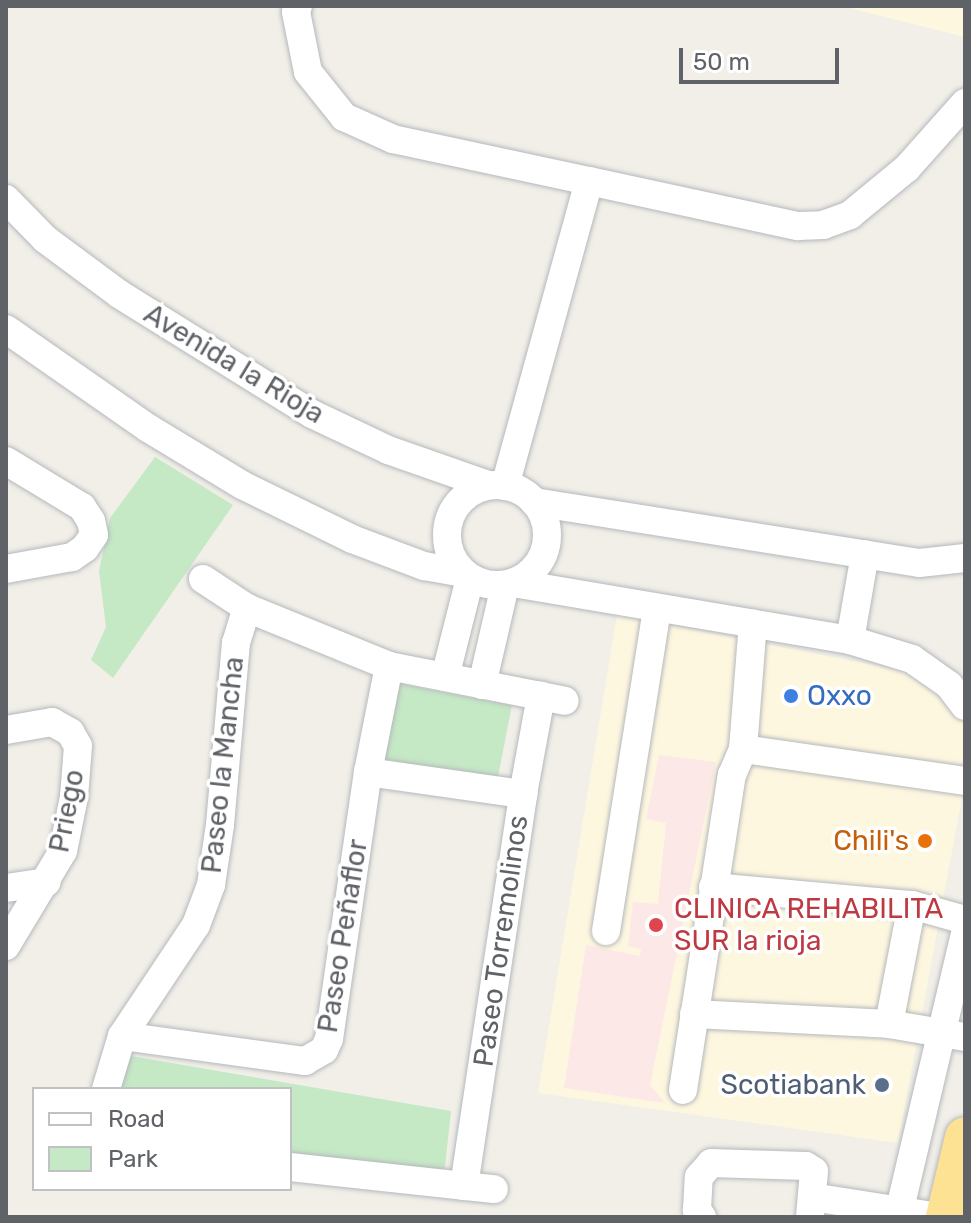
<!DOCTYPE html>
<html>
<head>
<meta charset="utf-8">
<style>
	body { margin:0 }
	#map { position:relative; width:971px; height:1223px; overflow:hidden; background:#f1efe8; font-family:Rubik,sans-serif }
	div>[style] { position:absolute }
	.commercial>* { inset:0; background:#fef7e0 }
	.medical>* { inset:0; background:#fce8e6 }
	.green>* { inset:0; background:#c5e8c5; transform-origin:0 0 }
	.roads { filter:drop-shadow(0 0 2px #b5b8bc) drop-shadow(0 0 2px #b5b8bc) }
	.minor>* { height:28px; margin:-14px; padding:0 14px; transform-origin:14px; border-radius:14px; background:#fff }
	.minor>.ring { margin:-14px; padding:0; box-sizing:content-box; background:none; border:28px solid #fff; border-radius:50% }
	.highway>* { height:40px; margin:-20px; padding:0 20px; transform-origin:20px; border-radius:20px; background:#fde293 }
	.dots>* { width:22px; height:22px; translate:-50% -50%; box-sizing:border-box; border:4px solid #fff; border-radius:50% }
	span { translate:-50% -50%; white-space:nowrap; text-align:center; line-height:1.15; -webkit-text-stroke:7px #fff; paint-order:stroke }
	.street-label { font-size:28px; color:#5f6368 }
	.shop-label { font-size:28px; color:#366cbe }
	.left { translate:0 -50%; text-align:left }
	.food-label { font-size:28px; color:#c56008 }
	.right { translate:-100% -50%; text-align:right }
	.health-label { font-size:28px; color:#be3a42 }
	.service-label { font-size:28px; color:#4e5e75 }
	.frame { position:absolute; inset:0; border:8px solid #5f6368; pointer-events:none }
	.legend { position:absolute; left:32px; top:1087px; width:260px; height:104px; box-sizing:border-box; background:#fff; border:2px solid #bfc1c3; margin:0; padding:10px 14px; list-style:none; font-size:24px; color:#5f6368 }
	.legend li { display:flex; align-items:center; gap:16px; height:40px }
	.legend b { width:40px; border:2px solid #bfc1c3 }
	.scale { position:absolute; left:679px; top:48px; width:160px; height:36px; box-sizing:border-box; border:4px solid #5f6368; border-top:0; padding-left:10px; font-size:24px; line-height:28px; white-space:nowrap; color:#5f6368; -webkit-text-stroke:6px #fff; paint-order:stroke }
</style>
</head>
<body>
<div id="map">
	<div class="commercial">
		<i style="clip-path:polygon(841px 6px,965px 6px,965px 37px)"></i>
		<i style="clip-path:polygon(617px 615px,965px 683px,965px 781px,898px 1143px,538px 1093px)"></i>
	</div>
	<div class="medical">
		<i style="clip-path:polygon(659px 755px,716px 762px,650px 1085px,665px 1103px,564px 1088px,586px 945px,640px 956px,641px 949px,628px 946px,633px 902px,658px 904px,666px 823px,646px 819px)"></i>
	</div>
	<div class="green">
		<i style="clip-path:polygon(155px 457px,233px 505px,113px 678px,91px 660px,106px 627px,99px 571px,110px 518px)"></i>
		<i style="left:396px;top:683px;width:118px;height:77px;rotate:11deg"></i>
		<i style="clip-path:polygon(119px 1054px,451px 1111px,444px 1176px,290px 1158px,290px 1089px,112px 1089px)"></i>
	</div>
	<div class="roads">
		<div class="minor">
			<i style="left:298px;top:6px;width:6px;rotate:108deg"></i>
			<i style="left:296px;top:12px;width:61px;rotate:78.7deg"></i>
			<i style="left:308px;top:72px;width:58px;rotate:51.3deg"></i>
			<i style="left:344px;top:117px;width:54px;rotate:24.2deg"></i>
			<i style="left:393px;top:139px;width:200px;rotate:12.1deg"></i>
			<i style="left:6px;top:199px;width:56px;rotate:45.7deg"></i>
			<i style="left:45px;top:239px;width:92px;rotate:36.6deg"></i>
			<i style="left:119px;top:294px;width:227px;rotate:31.9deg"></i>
			<i style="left:312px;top:414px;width:84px;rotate:25.3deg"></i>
			<i style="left:388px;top:450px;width:106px;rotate:19.3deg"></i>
			<i style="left:6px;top:329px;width:173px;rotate:34.9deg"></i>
			<i style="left:148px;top:428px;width:110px;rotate:31.2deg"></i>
			<i style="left:242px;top:485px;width:123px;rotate:26.1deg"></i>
			<i style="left:352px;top:539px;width:77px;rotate:20.6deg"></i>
			<i style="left:424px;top:566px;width:40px;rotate:10deg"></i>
			<i style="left:6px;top:461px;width:89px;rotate:31.2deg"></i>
			<i style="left:82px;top:507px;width:17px;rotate:57deg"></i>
			<i style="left:91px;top:521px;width:14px;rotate:78deg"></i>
			<i style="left:94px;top:535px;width:16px;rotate:125deg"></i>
			<i style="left:85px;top:548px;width:16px;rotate:145deg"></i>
			<i style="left:72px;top:557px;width:67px;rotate:169.7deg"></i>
			<i class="ring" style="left:447px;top:485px;width:72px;height:72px"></i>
			<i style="left:505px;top:486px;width:316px;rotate:-74.6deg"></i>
			<i style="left:589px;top:181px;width:214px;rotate:12.2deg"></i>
			<i style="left:798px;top:226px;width:25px;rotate:-2deg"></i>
			<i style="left:823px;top:225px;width:29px;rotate:-20deg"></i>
			<i style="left:850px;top:215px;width:74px;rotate:-39.5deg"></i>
			<i style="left:907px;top:168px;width:87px;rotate:-48.3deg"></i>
			<i style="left:534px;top:502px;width:390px;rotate:9deg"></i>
			<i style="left:919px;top:563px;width:46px;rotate:-6.2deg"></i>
			<i style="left:203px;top:579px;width:53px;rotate:33.4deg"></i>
			<i style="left:247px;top:608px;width:153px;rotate:22.2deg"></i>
			<i style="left:389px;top:666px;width:179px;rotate:11.2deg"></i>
			<i style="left:513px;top:583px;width:342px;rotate:9.6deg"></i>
			<i style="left:850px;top:640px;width:65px;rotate:17deg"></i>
			<i style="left:912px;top:659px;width:45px;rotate:35.1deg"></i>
			<i style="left:949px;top:685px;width:26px;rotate:53deg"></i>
			<i style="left:850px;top:640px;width:87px;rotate:-80.1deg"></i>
			<i style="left:445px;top:677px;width:102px;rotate:-75.8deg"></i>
			<i style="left:482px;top:685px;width:103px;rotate:-77deg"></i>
			<i style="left:6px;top:730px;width:47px;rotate:-9.9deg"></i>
			<i style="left:52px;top:722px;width:21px;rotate:29deg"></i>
			<i style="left:70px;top:732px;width:16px;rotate:60deg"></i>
			<i style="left:78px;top:746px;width:51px;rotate:94.5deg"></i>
			<i style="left:74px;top:797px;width:55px;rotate:101.5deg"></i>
			<i style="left:63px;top:851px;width:111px;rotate:121deg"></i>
			<i style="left:743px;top:749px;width:224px;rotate:8.2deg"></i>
			<i style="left:368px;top:772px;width:157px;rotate:8.1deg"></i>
			<i style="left:713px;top:887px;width:200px;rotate:5.2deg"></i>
			<i style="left:912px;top:905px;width:55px;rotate:15.8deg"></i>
			<i style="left:6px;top:888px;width:41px;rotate:-8.3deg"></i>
			<i style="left:606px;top:931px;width:327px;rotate:-81deg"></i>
			<i style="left:694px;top:1014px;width:195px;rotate:2.9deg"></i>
			<i style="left:889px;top:1024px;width:77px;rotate:9.7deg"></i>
			<i style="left:889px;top:1024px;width:121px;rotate:-79.1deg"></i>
			<i style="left:122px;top:1036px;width:185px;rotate:7.8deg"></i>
			<i style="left:305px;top:1061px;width:22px;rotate:-30deg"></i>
			<i style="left:324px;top:1050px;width:12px;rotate:-66deg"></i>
			<i style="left:329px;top:1039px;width:270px;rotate:-81.7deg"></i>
			<i style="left:368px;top:772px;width:108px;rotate:-78.8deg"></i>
			<i style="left:106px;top:1089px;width:55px;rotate:-73.2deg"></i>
			<i style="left:122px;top:1036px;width:133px;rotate:-56.3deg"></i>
			<i style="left:196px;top:925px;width:43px;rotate:-69.4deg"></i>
			<i style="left:211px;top:885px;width:61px;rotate:-81.5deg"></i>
			<i style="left:220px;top:825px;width:183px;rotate:-85deg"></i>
			<i style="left:236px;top:643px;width:37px;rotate:-73deg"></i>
			<i style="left:683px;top:1090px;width:319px;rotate:-81.2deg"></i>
			<i style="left:732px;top:775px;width:28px;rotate:-67deg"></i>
			<i style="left:743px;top:749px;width:126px;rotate:-85.5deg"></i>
			<i style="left:290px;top:1167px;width:205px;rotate:6.2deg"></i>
			<i style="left:464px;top:1186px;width:396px;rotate:-81.4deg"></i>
			<i style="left:523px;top:794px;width:100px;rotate:-79.6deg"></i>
			<i style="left:812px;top:1197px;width:129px;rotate:8.9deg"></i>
			<i style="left:702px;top:1217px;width:9px;rotate:-126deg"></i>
			<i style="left:697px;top:1210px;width:33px;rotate:-87deg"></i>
			<i style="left:699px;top:1177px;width:18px;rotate:-49deg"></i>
			<i style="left:711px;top:1163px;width:95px;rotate:1.8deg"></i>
			<i style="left:806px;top:1166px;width:9px;rotate:32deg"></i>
			<i style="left:814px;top:1171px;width:46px;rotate:95deg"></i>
			<i style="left:898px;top:1217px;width:291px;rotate:-76.7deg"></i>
		</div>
		<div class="highway">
			<i style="left:946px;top:1217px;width:82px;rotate:-76.6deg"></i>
		</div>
	</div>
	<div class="dots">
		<i style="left:791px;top:696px;background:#3f7fe0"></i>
		<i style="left:925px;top:841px;background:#e8710a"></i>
		<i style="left:656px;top:925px;background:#e0444e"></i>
		<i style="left:882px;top:1085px;background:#5c6f8a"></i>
	</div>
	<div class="street-label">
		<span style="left:234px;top:364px;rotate:31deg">Avenida la Rioja</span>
		<span style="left:223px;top:765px;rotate:-84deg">Paseo la Mancha</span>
		<span style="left:67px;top:811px;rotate:-79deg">Priego</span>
		<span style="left:343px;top:936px;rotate:-81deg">Paseo Peñaflor</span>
		<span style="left:501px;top:941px;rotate:-82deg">Paseo Torremolinos</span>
	</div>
	<div class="shop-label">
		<span class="left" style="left:807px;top:696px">Oxxo</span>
	</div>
	<div class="food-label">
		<span class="right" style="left:909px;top:841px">Chili's</span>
	</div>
	<div class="health-label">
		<span class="left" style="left:674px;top:925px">CLINICA REHABILITA<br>SUR la rioja</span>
	</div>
	<div class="service-label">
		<span class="right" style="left:866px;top:1085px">Scotiabank</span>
	</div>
	<div class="frame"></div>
	<ul class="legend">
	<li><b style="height:10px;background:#fff"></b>Road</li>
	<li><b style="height:22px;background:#c5e8c5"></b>Park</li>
	</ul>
	<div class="scale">50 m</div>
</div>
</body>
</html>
